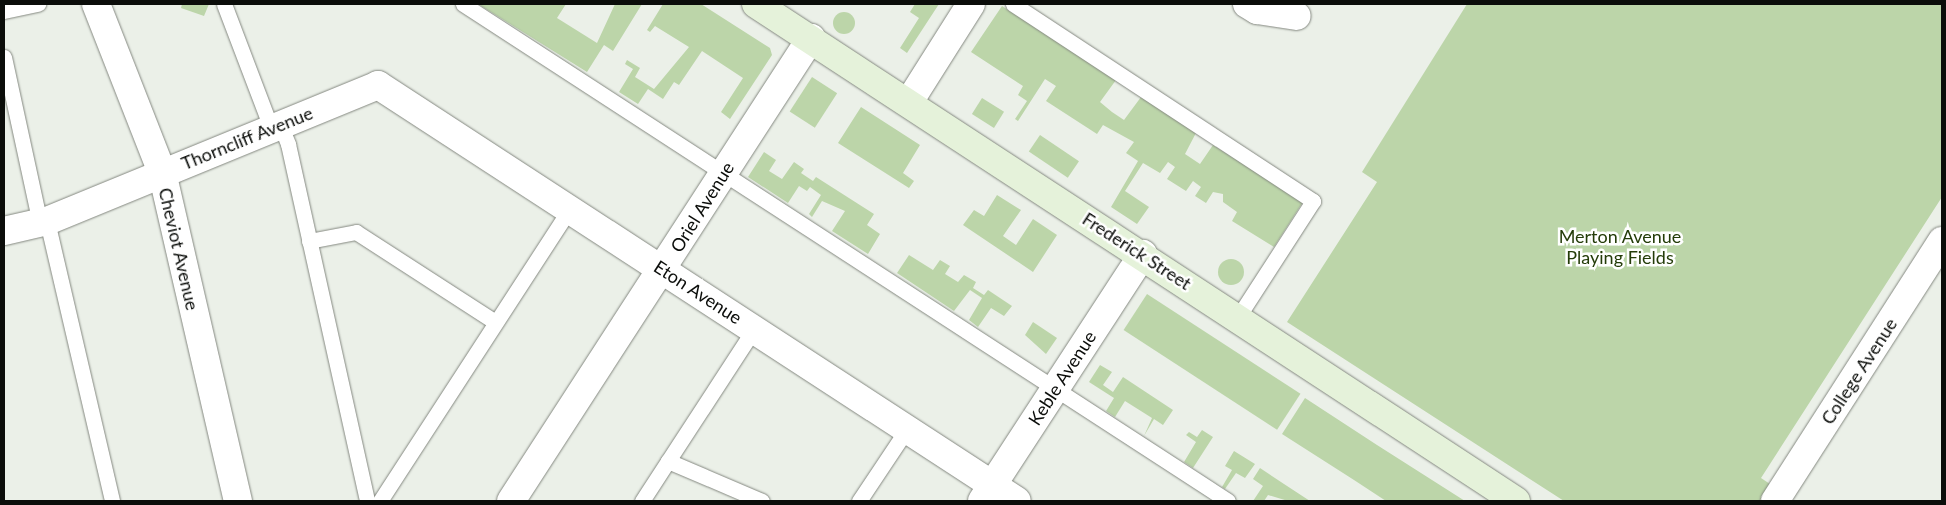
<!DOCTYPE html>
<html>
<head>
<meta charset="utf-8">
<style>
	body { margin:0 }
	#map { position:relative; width:1946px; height:505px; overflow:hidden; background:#ebf0e8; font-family:Lato,sans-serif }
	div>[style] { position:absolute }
	.green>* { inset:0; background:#bcd5a9; transform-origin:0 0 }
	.round { border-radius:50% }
	.roads { filter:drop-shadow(0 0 1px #848880) drop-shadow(0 0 1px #848880) }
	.lane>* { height:15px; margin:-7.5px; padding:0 7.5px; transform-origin:7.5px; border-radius:7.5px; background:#fff }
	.street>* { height:28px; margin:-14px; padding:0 14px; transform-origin:14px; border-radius:14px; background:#fff }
	.secondary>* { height:28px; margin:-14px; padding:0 14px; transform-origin:14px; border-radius:14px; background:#e5f2da }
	span { translate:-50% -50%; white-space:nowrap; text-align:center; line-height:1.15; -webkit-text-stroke:5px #fff; paint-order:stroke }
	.street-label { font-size:18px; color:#0b0d0a }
	.park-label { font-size:18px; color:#243c09 }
	.frame { position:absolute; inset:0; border:5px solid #0b0d0a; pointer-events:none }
</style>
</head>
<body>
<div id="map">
	<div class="green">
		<i style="clip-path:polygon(182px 4px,209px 4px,204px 16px,181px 8px)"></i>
		<i style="clip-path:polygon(478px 4px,566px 4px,557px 18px,597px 43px,615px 4px,642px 4px,613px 51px,604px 45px,587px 72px)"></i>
		<i style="clip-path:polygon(663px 4px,701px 4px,770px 48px,772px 55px,730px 119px,721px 112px,743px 78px,702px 51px,679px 85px,674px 82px,663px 99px,648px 89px,638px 104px,619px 92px,633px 69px,625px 64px,627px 60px,640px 68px,635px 77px,654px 89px,689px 47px,655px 26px,650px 32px,647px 30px)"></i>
		<i style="clip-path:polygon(915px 4px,939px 4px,907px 53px,900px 48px,919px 18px,910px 12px)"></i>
		<i style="clip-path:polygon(1467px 4px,1942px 4px,1942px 197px,1761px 478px,1773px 486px,1764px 501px,1564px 501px,1287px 322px,1377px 182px,1362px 172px)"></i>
		<i style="clip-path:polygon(1002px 6px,1116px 80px,1100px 102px,1112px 112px,1124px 120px,1141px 97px,1197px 131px,1185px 154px,1200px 164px,1213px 145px,1303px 202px,1274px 247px,1232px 221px,1237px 212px,1223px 202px,1223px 194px,1213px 192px,1206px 203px,1195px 196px,1201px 187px,1193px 181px,1186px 191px,1167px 179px,1175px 167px,1168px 162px,1160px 173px,1143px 163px,1125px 191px,1149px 207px,1137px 224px,1111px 207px,1138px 161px,1126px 153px,1134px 142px,1103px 125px,1097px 134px,1046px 101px,1056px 86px,1045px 79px,1018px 121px,1015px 119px,1027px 101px,1018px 95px,1023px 86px,971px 52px)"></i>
		<i class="round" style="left:833px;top:12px;width:22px;height:22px"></i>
		<i style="left:812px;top:77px;width:30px;height:41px;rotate:33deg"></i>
		<i style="left:982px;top:98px;width:26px;height:19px;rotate:32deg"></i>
		<i style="clip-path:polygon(861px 107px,920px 145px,903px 173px,914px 181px,909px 188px,838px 143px)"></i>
		<i style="left:1040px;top:135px;width:47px;height:20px;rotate:34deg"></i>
		<i style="clip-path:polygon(764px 152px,776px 160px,769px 171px,782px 179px,794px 162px,804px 169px,801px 173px,813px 181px,816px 177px,874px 214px,867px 225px,880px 234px,868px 254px,832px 231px,845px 211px,822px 201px,812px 217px,809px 214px,821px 195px,810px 187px,807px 191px,799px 186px,788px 203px,748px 177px)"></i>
		<i style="clip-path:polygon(997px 195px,1021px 210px,1003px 236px,1016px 245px,1033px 219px,1057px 235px,1033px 272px,963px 225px,974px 210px,984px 216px)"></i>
		<i style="clip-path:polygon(909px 255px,933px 270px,940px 260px,950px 266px,945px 274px,958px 282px,964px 275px,976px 282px,973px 288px,984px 295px,988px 290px,1012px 306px,1004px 316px,991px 308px,978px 327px,969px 320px,982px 298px,970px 290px,954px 311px,897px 273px)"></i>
		<i class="round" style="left:1218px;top:259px;width:26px;height:26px"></i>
		<i style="left:1147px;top:294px;width:183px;height:43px;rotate:33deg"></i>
		<i style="clip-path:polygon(1033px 322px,1057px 338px,1046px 354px,1025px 335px)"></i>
		<i style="clip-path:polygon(1100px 365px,1112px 372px,1103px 385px,1113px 392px,1123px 377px,1173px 410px,1163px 425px,1154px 419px,1144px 436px,1152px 418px,1125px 401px,1115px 417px,1106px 411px,1114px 398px,1089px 382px)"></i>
		<i style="clip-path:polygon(1305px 398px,1377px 445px,1465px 501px,1386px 501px,1354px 480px,1282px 434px)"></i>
		<i style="clip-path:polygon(1202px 430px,1213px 437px,1193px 468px,1184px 462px,1196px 442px,1186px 435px,1189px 432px,1197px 437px)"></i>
		<i style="clip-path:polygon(1234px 451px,1255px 464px,1245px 478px,1236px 473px,1225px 489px,1222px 487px,1232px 470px,1225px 466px)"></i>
		<i style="clip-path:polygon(1260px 468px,1284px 484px,1310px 501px,1288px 501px,1268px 495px,1264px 501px,1253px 501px,1263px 486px,1253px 479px)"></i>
	</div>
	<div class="roads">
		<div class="lane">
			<i style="left:224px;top:4px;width:133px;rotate:69.2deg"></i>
			<i style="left:463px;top:4px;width:912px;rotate:33.01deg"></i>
			<i style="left:1013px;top:4px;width:359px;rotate:33.3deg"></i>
			<i style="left:1313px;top:201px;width:138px;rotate:122.9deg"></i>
			<i style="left:4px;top:11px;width:35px;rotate:-12deg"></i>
			<i style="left:4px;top:57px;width:170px;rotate:77.8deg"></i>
			<i style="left:280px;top:124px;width:22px;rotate:68deg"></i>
			<i style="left:288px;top:144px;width:366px;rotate:77.5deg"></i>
			<i style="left:47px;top:221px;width:287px;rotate:76.9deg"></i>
			<i style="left:309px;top:241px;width:48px;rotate:-10.8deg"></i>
			<i style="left:356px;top:232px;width:166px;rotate:32.9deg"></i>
			<i style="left:668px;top:461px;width:158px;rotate:-56.9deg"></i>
			<i style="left:380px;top:501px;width:347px;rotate:-57deg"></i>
			<i style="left:642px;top:501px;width:48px;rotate:-57deg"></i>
			<i style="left:668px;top:461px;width:102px;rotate:23.1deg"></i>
			<i style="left:859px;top:501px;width:87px;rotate:-56.3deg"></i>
		</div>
		<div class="street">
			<i style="left:96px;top:4px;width:180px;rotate:68.6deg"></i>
			<i style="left:162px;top:172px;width:338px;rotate:77deg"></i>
			<i style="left:1247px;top:4px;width:12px;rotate:31deg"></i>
			<i style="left:1257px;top:10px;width:40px;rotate:8.5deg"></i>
			<i style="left:909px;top:102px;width:116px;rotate:-57.7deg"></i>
			<i style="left:4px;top:231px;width:44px;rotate:-13.1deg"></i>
			<i style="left:47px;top:221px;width:358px;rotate:-22.3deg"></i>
			<i style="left:378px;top:85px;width:762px;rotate:33.06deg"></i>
			<i style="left:511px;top:501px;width:552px;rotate:-57.06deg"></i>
			<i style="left:982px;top:501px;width:295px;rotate:-56.9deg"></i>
			<i style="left:1775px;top:501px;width:309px;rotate:-57.3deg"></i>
		</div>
		<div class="secondary">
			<i style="left:756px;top:4px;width:908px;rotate:33.18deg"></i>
		</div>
	</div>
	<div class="street-label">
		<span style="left:247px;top:138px;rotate:-22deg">Thorncliff Avenue</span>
		<span style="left:702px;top:207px;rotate:-58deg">Oriel Avenue</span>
		<span style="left:179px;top:249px;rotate:77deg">Cheviot Avenue</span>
		<span style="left:1137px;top:251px;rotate:33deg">Frederick Street</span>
		<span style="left:698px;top:292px;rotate:33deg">Eton Avenue</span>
		<span style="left:1859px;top:371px;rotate:-57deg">College Avenue</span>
		<span style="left:1062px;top:378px;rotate:-57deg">Keble Avenue</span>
	</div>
	<div class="park-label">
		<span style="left:1620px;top:247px">Merton Avenue<br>Playing Fields</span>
	</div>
	<div class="frame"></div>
</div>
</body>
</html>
